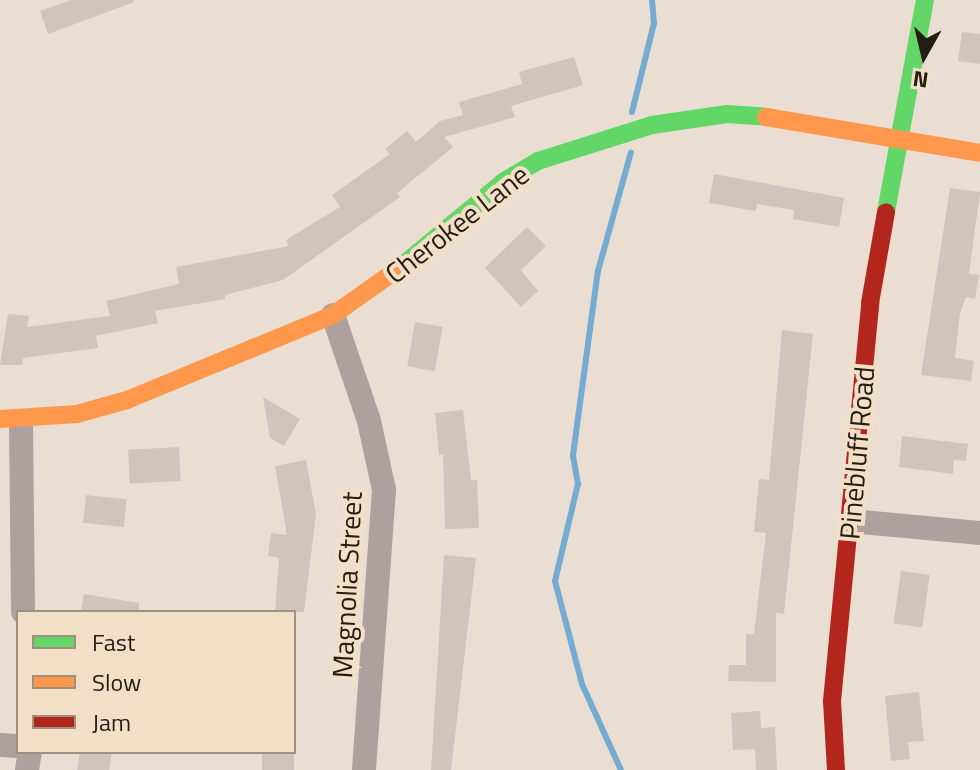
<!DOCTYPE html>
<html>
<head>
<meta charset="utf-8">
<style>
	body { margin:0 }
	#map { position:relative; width:980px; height:770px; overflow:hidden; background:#e9ded1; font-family:"Titillium Web",sans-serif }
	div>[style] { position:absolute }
	.stream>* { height:6px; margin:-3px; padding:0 3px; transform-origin:3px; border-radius:3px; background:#75abd0 }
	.building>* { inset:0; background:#cfc5bd; transform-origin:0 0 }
	.street>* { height:24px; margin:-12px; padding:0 12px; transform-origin:12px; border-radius:12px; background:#ada09e }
	.fast>* { height:18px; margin:-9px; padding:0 9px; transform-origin:9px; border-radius:9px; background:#63d668 }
	.slow>* { height:18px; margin:-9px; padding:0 9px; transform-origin:9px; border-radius:9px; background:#ff974d }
	.jam>* { height:18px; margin:-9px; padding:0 9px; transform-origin:9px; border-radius:9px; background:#b3261e }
	span { translate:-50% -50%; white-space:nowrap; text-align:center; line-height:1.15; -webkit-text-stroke:8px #f3dfc7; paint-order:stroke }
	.street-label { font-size:28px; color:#241d14 }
	.legend { position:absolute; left:16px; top:610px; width:280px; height:144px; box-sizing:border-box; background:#f3dfc7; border:2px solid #a0917f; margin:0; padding:10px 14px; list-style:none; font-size:24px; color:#241d14 }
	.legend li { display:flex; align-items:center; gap:16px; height:40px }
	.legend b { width:40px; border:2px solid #a0917f }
	.north { position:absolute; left:884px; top:16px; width:80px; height:80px; -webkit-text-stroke:6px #f3dfc7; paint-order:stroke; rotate:188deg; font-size:22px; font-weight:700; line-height:32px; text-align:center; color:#241d14 }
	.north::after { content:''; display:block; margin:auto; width:28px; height:36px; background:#241d14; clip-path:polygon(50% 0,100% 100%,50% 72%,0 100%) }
</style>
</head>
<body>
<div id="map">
	<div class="stream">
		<i style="left:632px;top:112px;width:92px;rotate:-76.1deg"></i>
		<i style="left:654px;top:23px;width:23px;rotate:-95deg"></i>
		<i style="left:621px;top:770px;width:94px;rotate:-114.4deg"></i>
		<i style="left:582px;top:684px;width:106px;rotate:-104.7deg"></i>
		<i style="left:555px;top:581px;width:100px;rotate:-76.7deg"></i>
		<i style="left:578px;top:484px;width:29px;rotate:-100deg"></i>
		<i style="left:573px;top:455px;width:186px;rotate:-82.3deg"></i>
		<i style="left:598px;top:271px;width:123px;rotate:-74.5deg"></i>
	</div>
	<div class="building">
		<i style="clip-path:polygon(71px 0,133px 0,134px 2px,48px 34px,40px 11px)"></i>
		<i style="clip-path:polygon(962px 32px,980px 34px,980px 64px,958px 61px)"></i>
		<i style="clip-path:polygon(574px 57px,583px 85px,511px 106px,515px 117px,444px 137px,453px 147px,397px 193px,400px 197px,283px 280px,225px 295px,225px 299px,155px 311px,158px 323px,96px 336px,98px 348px,23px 358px,22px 365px,0 365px,8px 314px,29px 316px,27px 327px,110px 316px,106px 301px,179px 284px,176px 267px,289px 246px,286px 240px,340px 207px,332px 195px,390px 154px,385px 149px,407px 131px,416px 142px,440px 121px,463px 115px,459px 102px,522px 84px,519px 72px)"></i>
		<i style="clip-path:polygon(714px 174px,844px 198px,839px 227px,793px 219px,794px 210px,757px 204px,756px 211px,709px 203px)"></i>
		<i style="clip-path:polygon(950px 188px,980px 192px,969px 274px,979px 275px,975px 299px,966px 297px,960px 313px,955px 358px,974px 361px,971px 381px,921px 375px)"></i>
		<i style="clip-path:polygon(527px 227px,546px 246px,521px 270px,538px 291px,521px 307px,485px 268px)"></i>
		<i style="left:415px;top:322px;width:28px;height:45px;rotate:10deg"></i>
		<i style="clip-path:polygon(782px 330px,813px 334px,784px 614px,776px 613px,776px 682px,728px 681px,729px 665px,746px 665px,746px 634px,754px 634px,766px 533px,754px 532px,759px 479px,769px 480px)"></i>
		<i style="clip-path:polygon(263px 397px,300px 419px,284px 446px,270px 438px)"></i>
		<i style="clip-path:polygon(463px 410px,471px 480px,477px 480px,479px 528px,445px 529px,443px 454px,439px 455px,435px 413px)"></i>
		<i style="clip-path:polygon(902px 436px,968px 444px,966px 461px,954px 460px,953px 474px,899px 467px)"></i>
		<i style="left:179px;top:447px;width:34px;height:51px;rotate:87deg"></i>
		<i style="clip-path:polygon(306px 460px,316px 514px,304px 612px,275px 612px,279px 558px,268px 556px,271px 533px,287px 535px,275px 466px)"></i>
		<i style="left:86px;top:495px;width:41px;height:28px;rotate:6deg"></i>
		<i style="clip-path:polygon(444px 555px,476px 558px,451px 770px,431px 770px)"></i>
		<i style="left:901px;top:571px;width:29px;height:53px;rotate:8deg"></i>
		<i style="clip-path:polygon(84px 594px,139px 603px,139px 612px,81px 612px)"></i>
		<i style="clip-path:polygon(919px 692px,924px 741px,908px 742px,910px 759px,891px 761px,885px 696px)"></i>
		<i style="clip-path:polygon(760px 711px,761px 728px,775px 727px,777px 770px,756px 770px,755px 749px,733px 750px,731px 713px)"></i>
		<i style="clip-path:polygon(80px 752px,112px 752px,109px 770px,77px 770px)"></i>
		<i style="left:262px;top:752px;width:32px;height:18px"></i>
	</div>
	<div class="street">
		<i style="left:333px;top:315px;width:112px;rotate:71.2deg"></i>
		<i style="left:369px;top:421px;width:71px;rotate:77.7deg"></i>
		<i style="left:384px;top:490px;width:281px;rotate:94.1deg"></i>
		<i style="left:21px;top:421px;width:191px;rotate:89.4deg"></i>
		<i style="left:851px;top:521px;width:130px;rotate:5.3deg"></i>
		<i style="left:0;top:745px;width:18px;rotate:3deg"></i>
		<i style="left:27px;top:770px;width:18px;rotate:-81deg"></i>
	</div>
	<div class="fast">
		<i style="left:886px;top:212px;width:216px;rotate:-79.6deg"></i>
		<i style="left:398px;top:269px;width:136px;rotate:-39.6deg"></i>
		<i style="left:503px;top:182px;width:41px;rotate:-31deg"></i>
		<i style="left:538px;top:161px;width:120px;rotate:-17.5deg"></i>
		<i style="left:652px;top:125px;width:76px;rotate:-8.3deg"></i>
		<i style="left:727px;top:114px;width:39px;rotate:4deg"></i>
	</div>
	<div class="slow">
		<i style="left:766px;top:117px;width:217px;rotate:9.5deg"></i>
		<i style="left:0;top:419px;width:77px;rotate:-3.7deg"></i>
		<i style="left:77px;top:414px;width:52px;rotate:-15.6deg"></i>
		<i style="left:127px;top:400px;width:223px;rotate:-22.4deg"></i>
		<i style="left:333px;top:315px;width:80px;rotate:-35.3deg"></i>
	</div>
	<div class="jam">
		<i style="left:836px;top:770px;width:69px;rotate:-93.3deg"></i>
		<i style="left:832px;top:701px;width:400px;rotate:-84.5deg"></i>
		<i style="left:870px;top:303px;width:92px;rotate:-80deg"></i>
	</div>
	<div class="street-label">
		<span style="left:457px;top:224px;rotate:-38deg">Cherokee Lane</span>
		<span style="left:857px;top:453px;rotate:-85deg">Pinebluff Road</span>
		<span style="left:347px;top:585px;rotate:-87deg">Magnolia Street</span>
	</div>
	<ul class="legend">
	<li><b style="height:10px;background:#63d668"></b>Fast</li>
	<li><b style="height:10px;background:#ff974d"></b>Slow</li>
	<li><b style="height:10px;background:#b3261e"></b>Jam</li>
	</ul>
	<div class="north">N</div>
</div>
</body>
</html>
